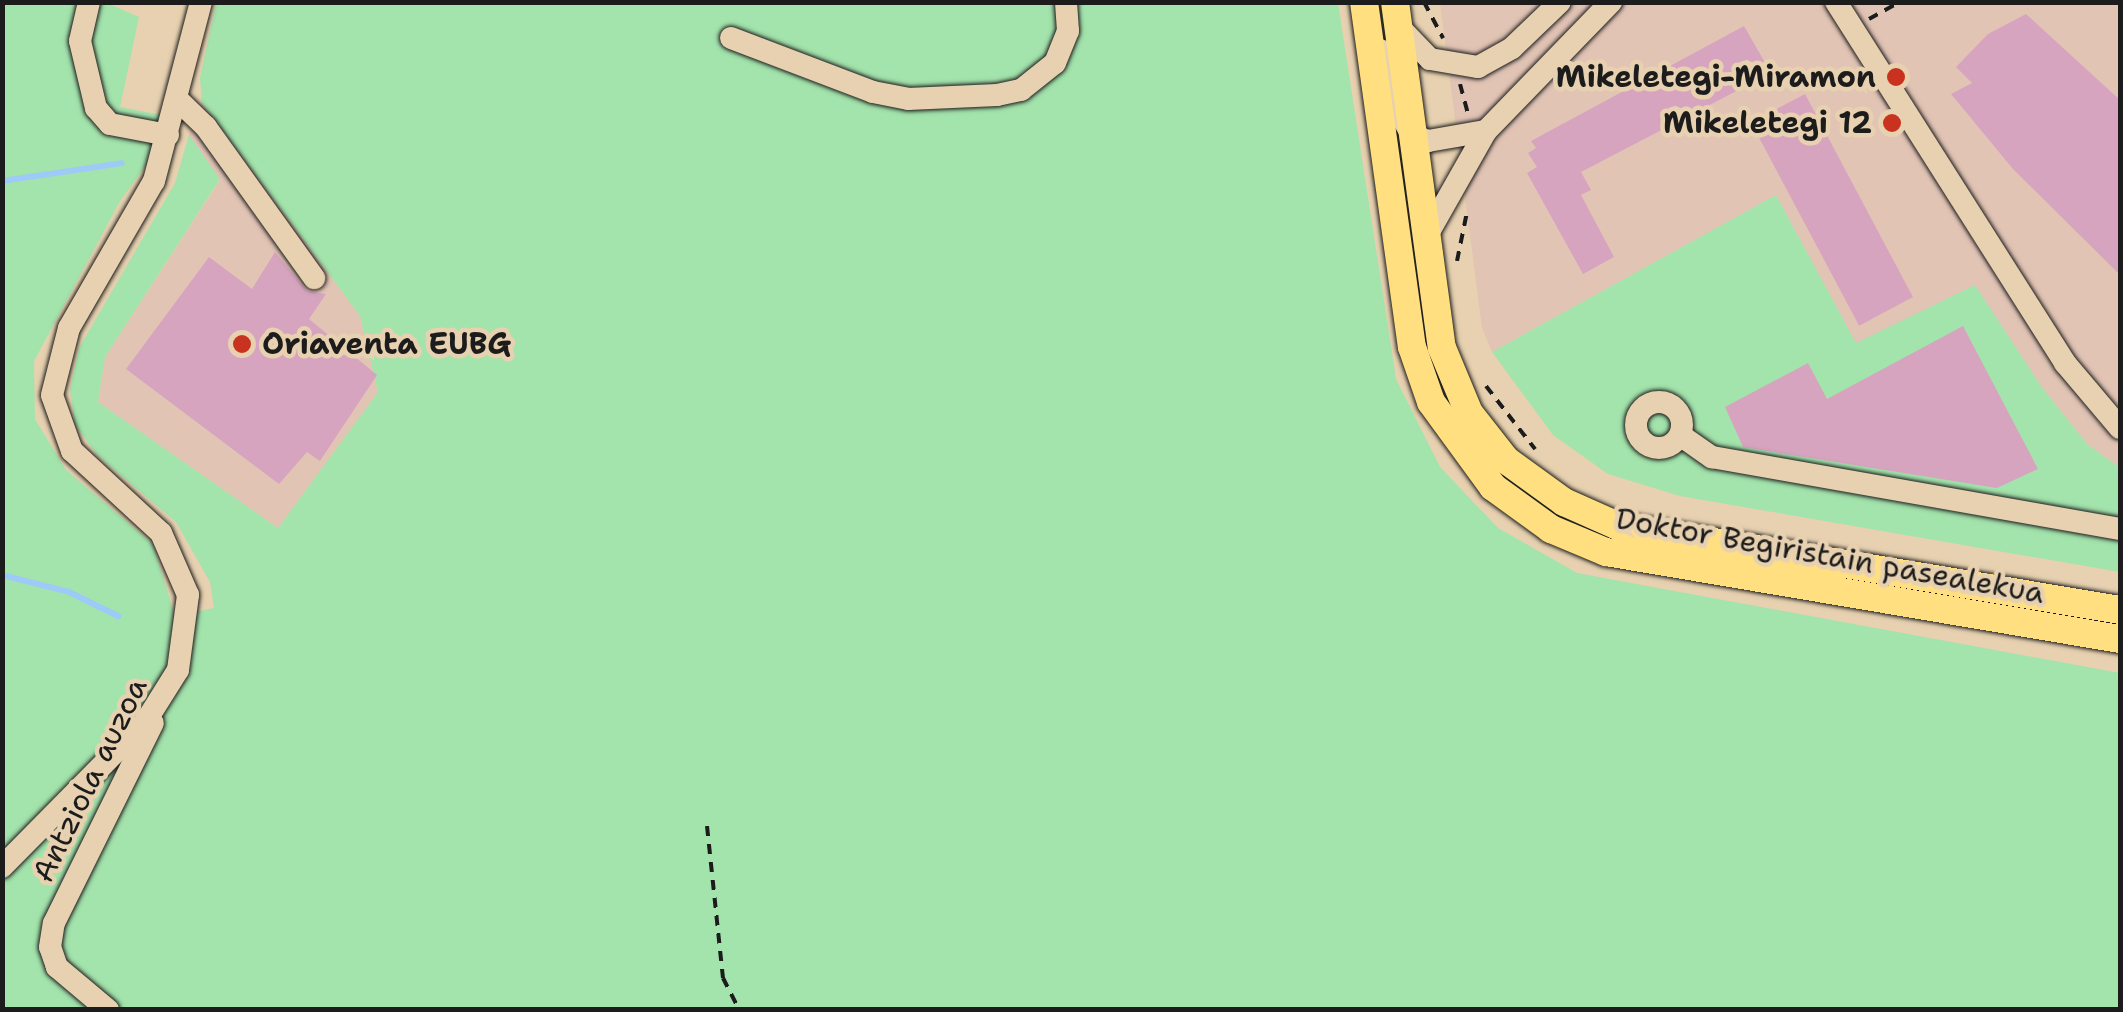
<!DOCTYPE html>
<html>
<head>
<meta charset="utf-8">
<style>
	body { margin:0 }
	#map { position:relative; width:2123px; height:1012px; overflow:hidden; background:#e7d1b0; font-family:"Shantell Sans",sans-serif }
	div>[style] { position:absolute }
	.built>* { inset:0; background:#e2c4b5 }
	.green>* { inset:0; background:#a3e3ac }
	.stream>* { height:6px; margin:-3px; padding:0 3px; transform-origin:3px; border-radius:3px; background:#9ecaf8 }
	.building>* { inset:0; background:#d7a4c0; transform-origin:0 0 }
	.path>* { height:4px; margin-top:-2px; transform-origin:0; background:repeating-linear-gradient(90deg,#1c1c1c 0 10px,transparent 0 18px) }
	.roads { filter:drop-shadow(0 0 2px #1c1c1c) drop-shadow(0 0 2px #1c1c1c) }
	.minor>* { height:22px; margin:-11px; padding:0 11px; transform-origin:11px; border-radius:11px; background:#e7d1b0 }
	.minor>.ring { margin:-11px; padding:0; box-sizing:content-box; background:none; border:22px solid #e7d1b0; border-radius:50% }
	.major>* { height:28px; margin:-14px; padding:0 14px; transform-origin:14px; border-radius:14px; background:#ffdf80 }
	.dots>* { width:28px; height:28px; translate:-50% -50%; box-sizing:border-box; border:5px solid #e7d1b0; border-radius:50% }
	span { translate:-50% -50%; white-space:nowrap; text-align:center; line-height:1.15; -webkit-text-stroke:9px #e7d1b0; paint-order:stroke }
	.poi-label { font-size:30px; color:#1c1c1c; font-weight:700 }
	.right { translate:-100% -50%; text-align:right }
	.left { translate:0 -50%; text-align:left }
	.street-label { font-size:30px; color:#1c1c1c }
	.frame { position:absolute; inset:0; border:5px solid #1c1c1c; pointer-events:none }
</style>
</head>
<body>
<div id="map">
	<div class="built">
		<i style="clip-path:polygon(1440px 3px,2120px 3px,2120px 468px,2087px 444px,2041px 386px,1856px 344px,1776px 195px,1492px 352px,1482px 328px)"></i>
		<i style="clip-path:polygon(202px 103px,360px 316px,378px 392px,278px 528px,98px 402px,105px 357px,220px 180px,189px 135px)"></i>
	</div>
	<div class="green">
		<i style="clip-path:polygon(2px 3px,107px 3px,139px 17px,120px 107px,161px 115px,147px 164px,120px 201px,34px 361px,35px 419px,66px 470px,153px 544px,175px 616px,214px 608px,210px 582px,176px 522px,98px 456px,75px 425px,70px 389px,79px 348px,175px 183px,189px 135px,220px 179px,105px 357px,98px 402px,278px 528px,378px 392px,360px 316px,202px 103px,200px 78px,216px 3px,1338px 3px,1396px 379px,1440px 467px,1498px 528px,1577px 573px,2120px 673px,2120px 1009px,3px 1009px)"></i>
		<i style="clip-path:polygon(1776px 195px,1856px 343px,1975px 285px,2041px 386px,2087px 444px,2120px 468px,2120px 572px,1680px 496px,1608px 474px,1553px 435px,1492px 352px)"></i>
	</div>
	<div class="stream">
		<i style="left:2px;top:181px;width:121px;rotate:-8.5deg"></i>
		<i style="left:2px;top:575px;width:69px;rotate:14.2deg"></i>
		<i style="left:69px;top:592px;width:55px;rotate:26.1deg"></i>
	</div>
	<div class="building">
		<i style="clip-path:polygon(2026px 14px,2120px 100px,2120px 275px,2013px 169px,1951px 94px,1972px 83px,1956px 67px,1988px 34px)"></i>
		<i style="clip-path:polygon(1744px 26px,1771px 73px,1581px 172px,1591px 190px,1581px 195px,1614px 257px,1583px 274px,1527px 173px,1537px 167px,1528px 153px,1536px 148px,1531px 141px)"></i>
		<i style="left:1805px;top:94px;width:230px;height:61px;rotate:62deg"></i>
		<i style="clip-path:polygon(275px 252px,307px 291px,326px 294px,309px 319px,377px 375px,320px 461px,307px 452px,279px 484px,126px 369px,209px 257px,252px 289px)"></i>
		<i style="clip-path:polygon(1963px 326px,2038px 469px,1997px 488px,1743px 447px,1725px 407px,1808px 363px,1827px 399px)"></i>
	</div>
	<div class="path">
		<i style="left:1424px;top:2px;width:41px;rotate:62.2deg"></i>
		<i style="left:1869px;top:19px;width:35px;rotate:-29deg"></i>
		<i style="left:1460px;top:84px;width:30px;rotate:75deg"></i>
		<i style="left:1457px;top:261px;width:50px;rotate:-78.5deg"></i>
		<i style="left:1486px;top:386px;width:80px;rotate:52.1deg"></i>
		<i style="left:707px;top:826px;width:153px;rotate:84deg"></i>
		<i style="left:723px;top:978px;width:36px;rotate:63deg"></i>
	</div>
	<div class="roads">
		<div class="minor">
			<i style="left:89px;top:2px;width:40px;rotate:103deg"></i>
			<i style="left:80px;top:41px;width:69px;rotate:76.6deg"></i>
			<i style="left:96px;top:108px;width:21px;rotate:49deg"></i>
			<i style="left:110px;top:124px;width:59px;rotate:10.7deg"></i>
			<i style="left:1836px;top:2px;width:428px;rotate:57.6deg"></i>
			<i style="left:2065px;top:363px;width:85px;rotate:49.8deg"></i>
			<i style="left:1398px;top:26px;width:46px;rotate:45.9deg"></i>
			<i style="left:1430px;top:59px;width:49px;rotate:9.5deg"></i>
			<i style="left:1478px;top:67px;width:39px;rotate:-29deg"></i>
			<i style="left:1512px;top:48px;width:66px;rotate:-43.8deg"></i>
			<i style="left:731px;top:38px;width:152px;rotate:20.8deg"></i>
			<i style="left:873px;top:92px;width:36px;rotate:11deg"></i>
			<i style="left:908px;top:99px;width:89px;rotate:-2.6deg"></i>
			<i style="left:997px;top:95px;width:25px;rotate:-12deg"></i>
			<i style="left:1021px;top:90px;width:43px;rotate:-38.5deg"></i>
			<i style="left:1055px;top:63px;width:35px;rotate:-68deg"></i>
			<i style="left:1068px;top:31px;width:29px;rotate:-94deg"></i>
			<i style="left:1380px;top:50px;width:54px;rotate:76deg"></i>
			<i style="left:1393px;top:102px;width:38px;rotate:60deg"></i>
			<i style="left:1412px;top:135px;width:17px;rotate:21deg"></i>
			<i style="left:1428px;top:141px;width:59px;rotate:-9.8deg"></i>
			<i style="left:178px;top:100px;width:39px;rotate:44deg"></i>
			<i style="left:206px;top:127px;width:186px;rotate:54.4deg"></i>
			<i style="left:1426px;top:237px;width:122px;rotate:-60.5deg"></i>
			<i style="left:1486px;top:131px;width:180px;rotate:-45.9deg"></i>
			<i class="ring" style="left:1636px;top:402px;width:24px;height:24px"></i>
			<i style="left:1680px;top:435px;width:39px;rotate:35deg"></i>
			<i style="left:1712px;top:457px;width:414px;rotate:10deg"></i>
			<i style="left:2px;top:867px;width:205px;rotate:-45.4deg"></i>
			<i style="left:146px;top:721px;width:60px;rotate:-57.9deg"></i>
			<i style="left:178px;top:670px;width:76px;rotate:-82.4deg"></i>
			<i style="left:188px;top:595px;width:68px;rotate:-113.5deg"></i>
			<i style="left:161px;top:533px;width:121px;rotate:-137.3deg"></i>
			<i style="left:72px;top:451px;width:59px;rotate:-109.7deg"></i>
			<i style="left:52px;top:395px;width:69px;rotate:-75.8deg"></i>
			<i style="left:69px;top:328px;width:170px;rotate:-60deg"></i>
			<i style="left:154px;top:181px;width:185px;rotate:-75.3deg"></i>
			<i style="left:108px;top:1010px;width:67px;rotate:-139.9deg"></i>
			<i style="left:57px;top:967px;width:21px;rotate:-109deg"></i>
			<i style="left:50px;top:947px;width:24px;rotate:-81deg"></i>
			<i style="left:54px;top:923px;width:223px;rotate:-63.7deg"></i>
		</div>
		<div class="major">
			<i style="left:1364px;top:2px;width:348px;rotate:82.1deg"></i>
			<i style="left:1412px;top:347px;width:58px;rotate:70.9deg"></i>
			<i style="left:1431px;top:402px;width:105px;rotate:53.9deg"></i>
			<i style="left:1493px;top:487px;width:72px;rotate:35.9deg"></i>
			<i style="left:1551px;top:529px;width:60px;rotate:22.7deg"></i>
			<i style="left:1606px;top:552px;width:521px;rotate:9.61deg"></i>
			<i style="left:1395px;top:2px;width:349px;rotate:82.3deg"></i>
			<i style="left:1442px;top:348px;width:70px;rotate:67.4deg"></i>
			<i style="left:1469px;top:413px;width:60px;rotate:51.8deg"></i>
			<i style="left:1506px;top:460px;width:72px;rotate:35.9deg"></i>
			<i style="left:1564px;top:502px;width:59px;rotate:24deg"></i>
			<i style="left:1618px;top:526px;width:509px;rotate:9.5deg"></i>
		</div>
	</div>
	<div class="dots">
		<i style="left:1896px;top:77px;background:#c8321e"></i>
		<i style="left:1892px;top:123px;background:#c8321e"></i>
		<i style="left:242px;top:344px;background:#c8321e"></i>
	</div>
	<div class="poi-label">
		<span class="right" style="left:1876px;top:77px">Mikeletegi-Miramon</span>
		<span class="right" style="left:1872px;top:123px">Mikeletegi 12</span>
		<span class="left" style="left:262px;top:344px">Oriaventa EUBG</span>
	</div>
	<div class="street-label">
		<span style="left:1830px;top:556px;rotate:10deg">Doktor Begiristain pasealekua</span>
		<span style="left:90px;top:780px;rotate:-64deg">Antziola auzoa</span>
	</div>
	<div class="frame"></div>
</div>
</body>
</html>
